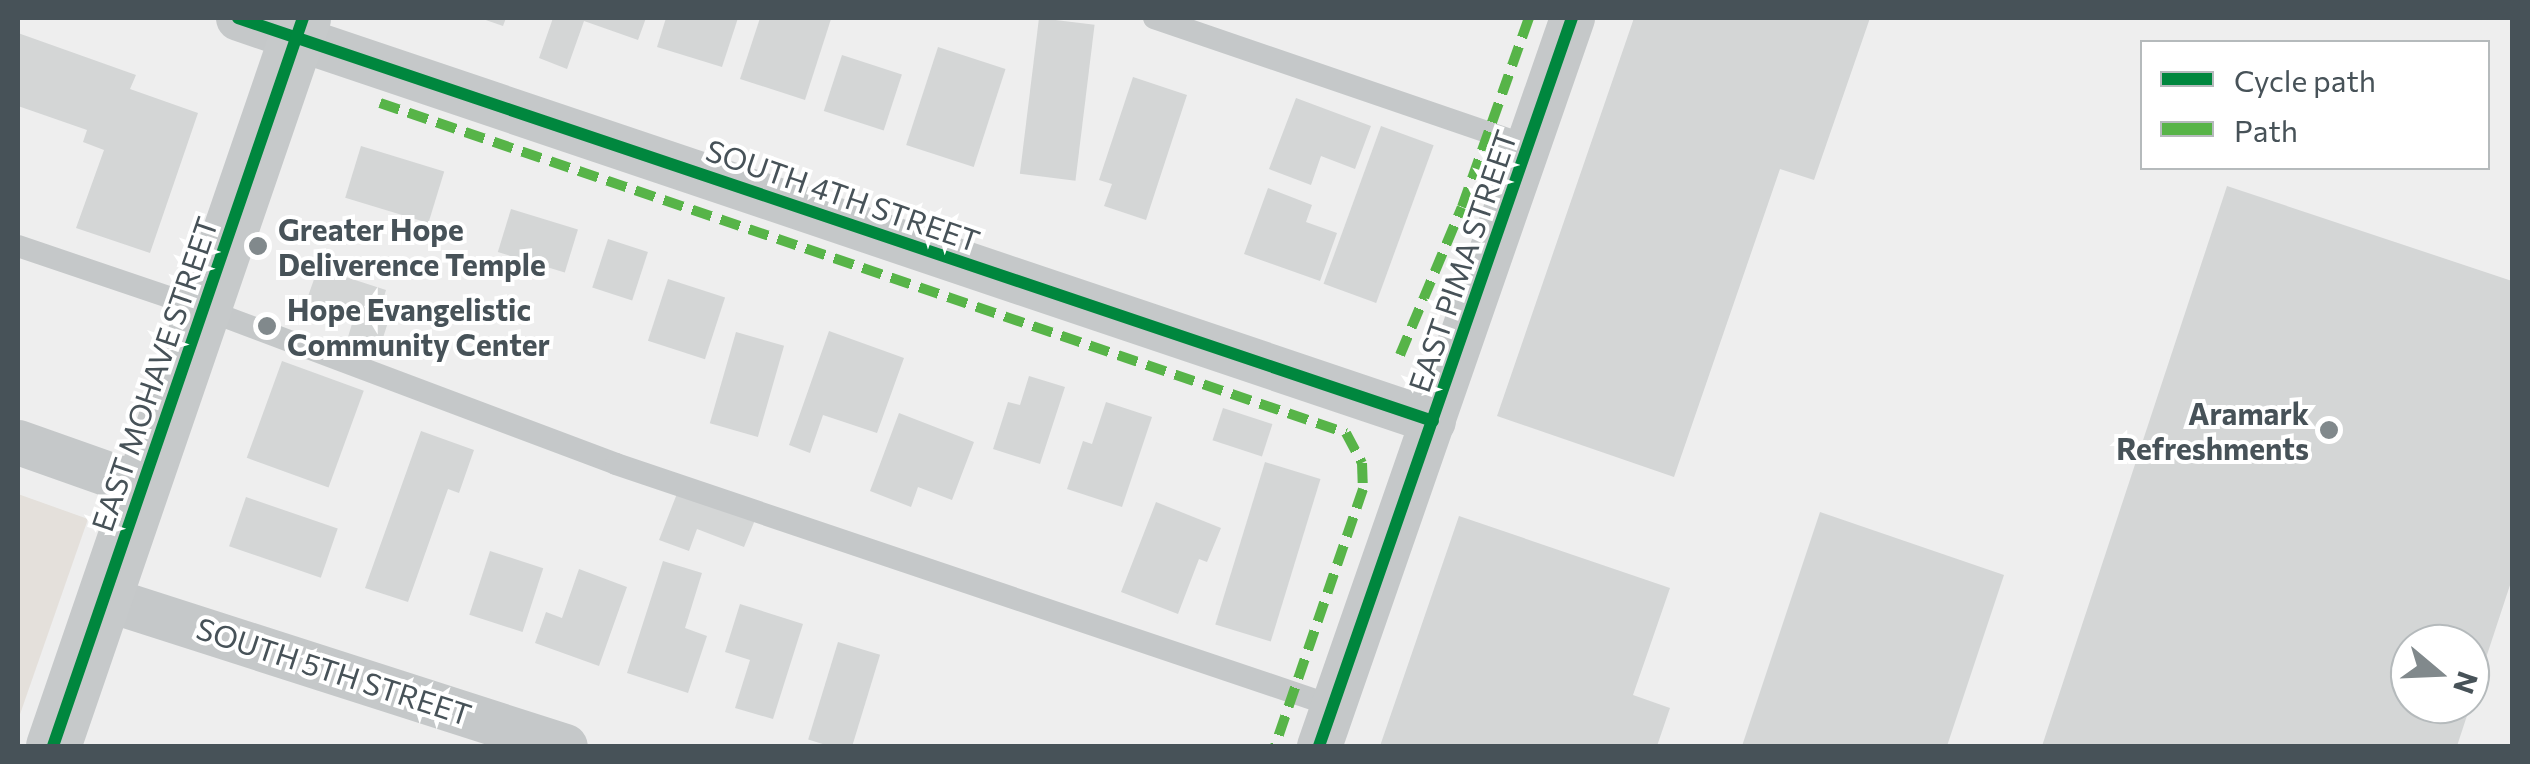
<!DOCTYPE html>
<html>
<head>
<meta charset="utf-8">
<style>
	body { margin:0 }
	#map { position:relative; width:2530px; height:764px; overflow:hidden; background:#eee; font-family:Commissioner,sans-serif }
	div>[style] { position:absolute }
	.commercial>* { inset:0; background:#e4e0db }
	.building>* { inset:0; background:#d4d6d6; transform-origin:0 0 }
	.lane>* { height:22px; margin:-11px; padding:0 11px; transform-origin:11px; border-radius:11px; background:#c5c8c9 }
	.street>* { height:45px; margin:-22.5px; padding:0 22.5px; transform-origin:22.5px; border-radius:22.5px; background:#c5c8c9 }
	.secondary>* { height:55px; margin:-27.5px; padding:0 27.5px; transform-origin:27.5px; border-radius:27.5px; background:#c6c9ca }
	.quiet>* { height:10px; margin-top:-5px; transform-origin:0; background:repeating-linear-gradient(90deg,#57b448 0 20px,transparent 0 30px) }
	.cycleway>* { height:12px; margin:-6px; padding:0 6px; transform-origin:6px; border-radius:6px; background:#00873e }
	.dots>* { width:28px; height:28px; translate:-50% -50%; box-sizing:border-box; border:5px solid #fff; border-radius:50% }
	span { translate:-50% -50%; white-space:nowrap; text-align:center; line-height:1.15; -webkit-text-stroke:8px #fff; paint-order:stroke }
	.street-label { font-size:30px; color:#475258 }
	.poi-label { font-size:30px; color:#475258; font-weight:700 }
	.left { translate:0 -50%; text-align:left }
	.right { translate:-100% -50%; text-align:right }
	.frame { position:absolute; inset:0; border:20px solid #475258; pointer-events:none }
	.legend { position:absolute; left:2140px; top:40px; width:350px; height:130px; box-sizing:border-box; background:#fff; border:2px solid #b5babc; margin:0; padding:12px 18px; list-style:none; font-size:30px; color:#475258 }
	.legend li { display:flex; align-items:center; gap:20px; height:50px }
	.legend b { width:50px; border:2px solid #b5babc }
	.north { position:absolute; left:2390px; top:624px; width:100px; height:100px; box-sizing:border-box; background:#fff; border:2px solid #b5babc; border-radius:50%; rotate:109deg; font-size:28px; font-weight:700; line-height:40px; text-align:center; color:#475258 }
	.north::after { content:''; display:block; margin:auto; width:35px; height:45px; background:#81898c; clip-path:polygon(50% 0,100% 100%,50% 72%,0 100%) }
</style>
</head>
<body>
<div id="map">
	<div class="commercial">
		<i style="clip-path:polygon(18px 494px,88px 519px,18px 720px)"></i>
	</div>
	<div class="building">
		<i style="clip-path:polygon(480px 18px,506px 18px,503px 26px)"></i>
		<i style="clip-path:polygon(553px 18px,646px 18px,638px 40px,584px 21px,567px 69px,539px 58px)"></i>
		<i style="clip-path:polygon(666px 18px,738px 18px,722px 67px,657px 47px)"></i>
		<i style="clip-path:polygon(760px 18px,831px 19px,805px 100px,740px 79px)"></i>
		<i style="left:1039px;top:18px;width:56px;height:157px;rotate:7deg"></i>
		<i style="clip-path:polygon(1634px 18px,1870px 18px,1814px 180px,1780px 169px,1674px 477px,1497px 416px)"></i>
		<i style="clip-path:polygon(18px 33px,136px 75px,130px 89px,198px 113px,150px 253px,76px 228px,104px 150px,83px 142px,87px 130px,18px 106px)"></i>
		<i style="left:938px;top:47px;width:71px;height:103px;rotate:18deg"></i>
		<i style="left:842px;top:55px;width:63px;height:59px;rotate:18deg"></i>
		<i style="clip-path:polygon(1133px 77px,1187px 95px,1146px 220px,1104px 206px,1112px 184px,1099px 180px)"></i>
		<i style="clip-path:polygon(1296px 98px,1371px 126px,1355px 169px,1321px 156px,1311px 185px,1269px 169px)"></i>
		<i style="left:1381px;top:126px;width:56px;height:168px;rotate:20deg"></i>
		<i style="left:361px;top:146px;width:87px;height:54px;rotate:17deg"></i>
		<i style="clip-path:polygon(evenodd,2227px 186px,2512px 281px,2512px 579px,2457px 746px,2042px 746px,2227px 186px,2410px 644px,2470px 644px,2470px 704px,2410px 704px,2410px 644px)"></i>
		<i style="clip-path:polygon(1268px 188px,1312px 205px,1306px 222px,1337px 233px,1320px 281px,1244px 254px)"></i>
		<i style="left:511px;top:209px;width:70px;height:45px;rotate:17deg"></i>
		<i style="left:608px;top:239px;width:42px;height:51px;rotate:18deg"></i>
		<i style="clip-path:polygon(318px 268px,386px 290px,380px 310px,391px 313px,380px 347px,348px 337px,354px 317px,306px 302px)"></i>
		<i style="left:668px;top:279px;width:60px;height:65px;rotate:18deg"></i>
		<i style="clip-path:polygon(829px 331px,904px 358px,877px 433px,823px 415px,810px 453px,789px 445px)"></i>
		<i style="left:736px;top:332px;width:50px;height:95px;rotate:16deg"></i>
		<i style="left:282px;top:361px;width:87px;height:103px;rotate:20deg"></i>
		<i style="clip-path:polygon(1029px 376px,1065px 387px,1040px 464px,993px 449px,1008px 402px,1020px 405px)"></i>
		<i style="clip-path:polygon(1106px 402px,1152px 417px,1122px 507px,1067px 489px,1083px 441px,1092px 444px)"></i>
		<i style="left:1223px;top:408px;width:52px;height:34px;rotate:18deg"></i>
		<i style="clip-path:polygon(899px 413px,974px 442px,952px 500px,918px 487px,911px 507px,870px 491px)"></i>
		<i style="clip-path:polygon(421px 431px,474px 450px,459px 493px,448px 489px,408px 602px,365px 588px)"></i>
		<i style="left:1265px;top:462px;width:58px;height:170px;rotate:17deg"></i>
		<i style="clip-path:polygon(678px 491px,755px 520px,744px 547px,697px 529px,689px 551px,659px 540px)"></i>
		<i style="left:246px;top:497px;width:97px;height:52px;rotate:19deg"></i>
		<i style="clip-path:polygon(1156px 502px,1221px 528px,1207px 562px,1199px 559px,1178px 614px,1121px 592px)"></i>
		<i style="clip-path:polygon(1820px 512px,2004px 575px,1947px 746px,1742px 746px)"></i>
		<i style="clip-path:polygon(1459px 516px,1670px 588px,1633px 695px,1670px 708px,1657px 746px,1380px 746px)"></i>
		<i style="left:490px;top:551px;width:56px;height:67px;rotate:18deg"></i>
		<i style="clip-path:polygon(663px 561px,702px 573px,685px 628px,707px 636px,688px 693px,627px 673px)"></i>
		<i style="clip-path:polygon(579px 569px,627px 587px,599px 666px,535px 643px,546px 612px,562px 618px)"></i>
		<i style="clip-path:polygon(740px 604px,803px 624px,773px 719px,735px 708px,750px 660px,725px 652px)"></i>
		<i style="left:838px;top:642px;width:44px;height:102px;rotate:17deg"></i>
	</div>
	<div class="lane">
		<i style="left:1154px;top:18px;width:395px;rotate:18.9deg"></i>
		<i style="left:18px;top:246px;width:196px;rotate:18.7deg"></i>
		<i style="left:204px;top:309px;width:440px;rotate:20.6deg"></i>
		<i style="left:616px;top:464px;width:757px;rotate:18.65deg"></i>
	</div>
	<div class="street">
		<i style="left:238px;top:18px;width:1261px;rotate:18.64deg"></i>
		<i style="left:18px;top:442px;width:132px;rotate:19.5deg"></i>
		<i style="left:104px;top:598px;width:484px;rotate:17.8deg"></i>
		<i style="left:1319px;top:746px;width:771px;rotate:-70.84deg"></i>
	</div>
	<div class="secondary">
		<i style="left:53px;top:746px;width:770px;rotate:-71.05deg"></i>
	</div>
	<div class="quiet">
		<i style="left:380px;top:103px;width:1021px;rotate:18.86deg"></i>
		<i style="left:1346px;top:433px;width:34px;rotate:62deg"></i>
		<i style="left:1362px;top:463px;width:26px;rotate:88deg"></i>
		<i style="left:1363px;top:489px;width:272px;rotate:108.9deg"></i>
		<i style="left:1400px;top:355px;width:160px;rotate:-67.3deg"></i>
		<i style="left:1462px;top:207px;width:201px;rotate:-70.5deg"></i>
	</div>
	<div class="cycleway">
		<i style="left:238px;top:18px;width:1261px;rotate:18.64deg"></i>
		<i style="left:53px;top:746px;width:770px;rotate:-71.05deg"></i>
		<i style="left:1319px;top:746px;width:771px;rotate:-70.84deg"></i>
	</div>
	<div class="dots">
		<i style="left:258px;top:246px;background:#81898c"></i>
		<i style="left:267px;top:326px;background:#81898c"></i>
		<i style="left:2329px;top:430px;background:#81898c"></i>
	</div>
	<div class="street-label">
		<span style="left:843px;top:195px;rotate:19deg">SOUTH 4TH STREET</span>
		<span style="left:1462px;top:261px;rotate:-71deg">EAST PIMA STREET</span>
		<span style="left:154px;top:374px;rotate:-71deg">EAST MOHAVE STREET</span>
		<span style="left:334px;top:671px;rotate:18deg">SOUTH 5TH STREET</span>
	</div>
	<div class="poi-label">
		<span class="left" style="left:278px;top:246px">Greater Hope<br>Deliverence Temple</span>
		<span class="left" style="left:287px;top:326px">Hope Evangelistic<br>Community Center</span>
		<span class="right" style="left:2309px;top:430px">Aramark<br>Refreshments</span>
	</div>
	<div class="frame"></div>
	<ul class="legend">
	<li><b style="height:12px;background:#00873e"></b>Cycle path</li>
	<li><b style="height:12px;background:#57b448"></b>Path</li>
	</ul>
	<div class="north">N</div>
</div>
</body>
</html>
